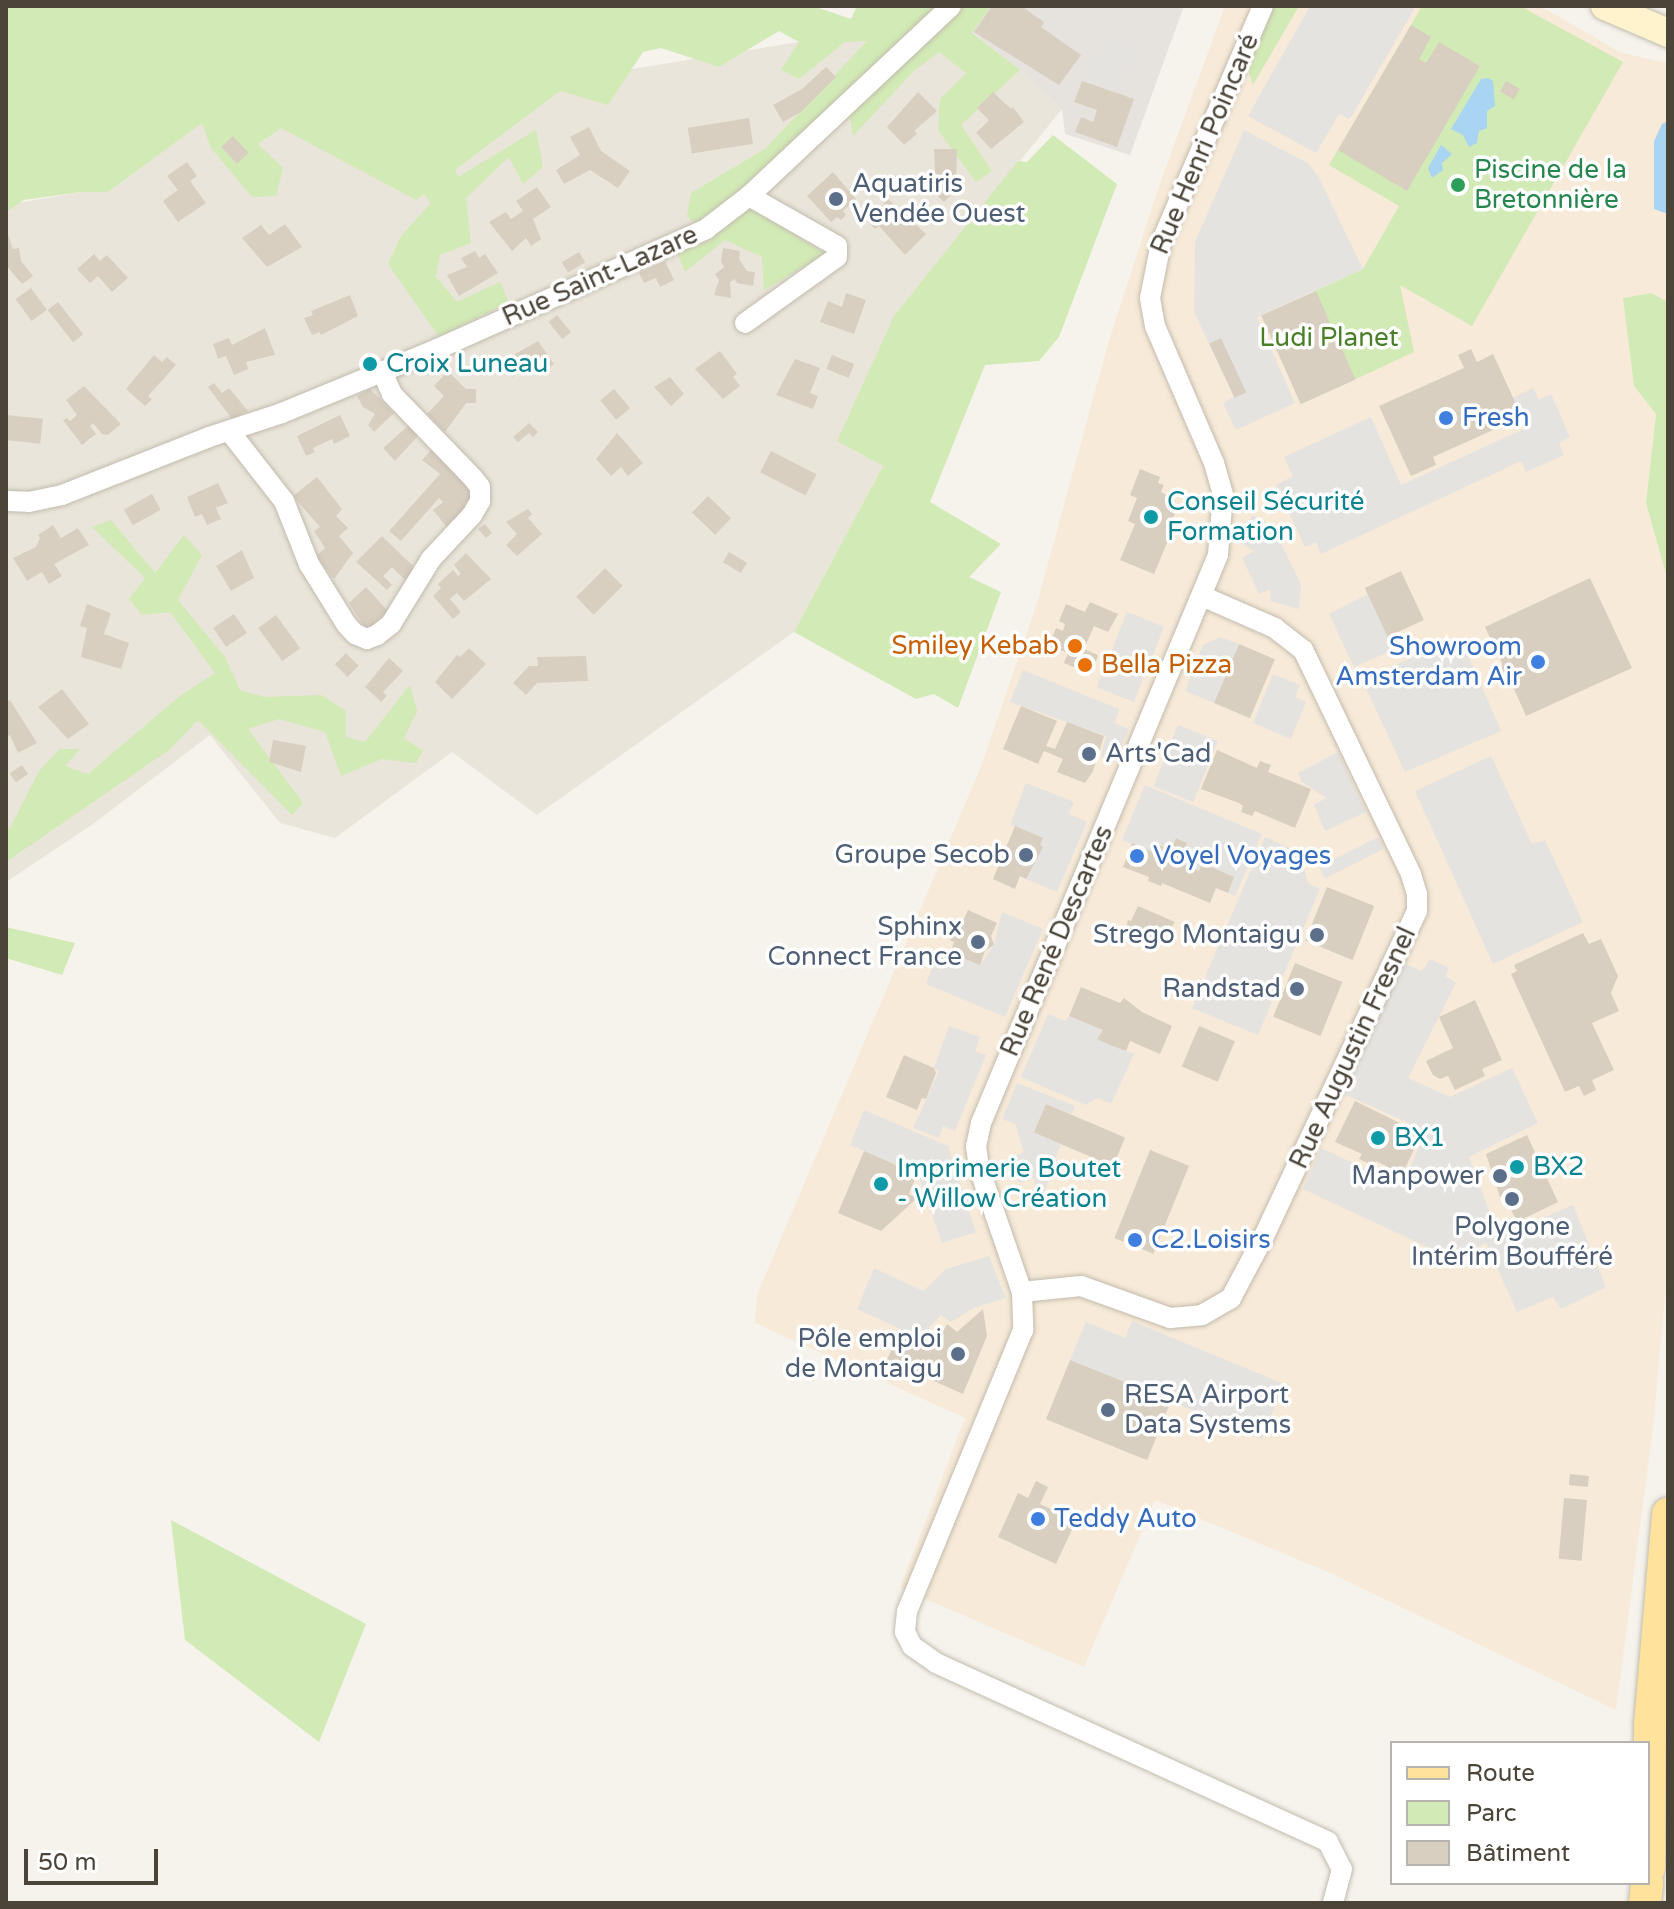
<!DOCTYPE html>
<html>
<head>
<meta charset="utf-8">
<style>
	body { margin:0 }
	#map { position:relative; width:1674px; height:1909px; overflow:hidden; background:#f6f3ec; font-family:"Varela Round",sans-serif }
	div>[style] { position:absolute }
	.residential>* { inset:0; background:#eae5da }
	.commercial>* { inset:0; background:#f7ead8 }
	.industrial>* { inset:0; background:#e6e2dd }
	.green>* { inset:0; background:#d2eab5 }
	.parking>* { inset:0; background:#e5e3e0; transform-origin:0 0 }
	.water>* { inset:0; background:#a9d4f2 }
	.building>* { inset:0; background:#d8cfc1; transform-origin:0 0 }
	.roads { filter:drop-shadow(0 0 2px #c2bbae) drop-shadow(0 0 2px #c2bbae) }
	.minor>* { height:20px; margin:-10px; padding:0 10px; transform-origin:10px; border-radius:10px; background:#fff }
	.secondary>* { height:28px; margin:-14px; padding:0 14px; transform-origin:14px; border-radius:14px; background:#fff3cd }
	.primary>* { height:32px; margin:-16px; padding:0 16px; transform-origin:16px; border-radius:16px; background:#ffe39c }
	.dots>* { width:22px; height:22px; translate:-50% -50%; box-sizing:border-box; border:4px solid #fff; border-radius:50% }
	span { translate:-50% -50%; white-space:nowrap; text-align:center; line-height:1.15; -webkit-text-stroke:7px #fff; paint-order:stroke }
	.street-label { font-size:26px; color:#4b4439 }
	.leisure-label { font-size:26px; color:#27864d }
	.left { translate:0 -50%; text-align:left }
	.service-label { font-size:26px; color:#4e5e75 }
	.right { translate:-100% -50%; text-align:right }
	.park-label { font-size:26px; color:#4a7f2a }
	.culture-label { font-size:26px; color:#0d838f }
	.shop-label { font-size:26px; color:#366cbe }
	.food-label { font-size:26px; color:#c56008 }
	.frame { position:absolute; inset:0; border:8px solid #4b4439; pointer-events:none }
	.legend { position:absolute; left:1390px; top:1741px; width:260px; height:144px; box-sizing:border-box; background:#fff; border:2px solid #b7b4b0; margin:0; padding:10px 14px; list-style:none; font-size:24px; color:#4b4439 }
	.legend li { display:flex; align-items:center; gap:16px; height:40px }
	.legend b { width:40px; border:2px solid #b7b4b0 }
	.scale { position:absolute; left:24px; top:1849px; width:134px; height:36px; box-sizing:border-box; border:4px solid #4b4439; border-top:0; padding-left:10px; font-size:24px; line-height:28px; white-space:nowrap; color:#4b4439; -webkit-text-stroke:6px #fff; paint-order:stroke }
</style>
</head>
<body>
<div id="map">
	<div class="residential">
		<i style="clip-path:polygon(972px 32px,1020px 70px,1062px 109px,894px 316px,883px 466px,794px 632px,537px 815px,452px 752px,335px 838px,280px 823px,210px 735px,93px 824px,6px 882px,6px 205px,81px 192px,108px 192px,231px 101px,577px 78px,799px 42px)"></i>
	</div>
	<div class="commercial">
		<i style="clip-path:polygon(1225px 6px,1540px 6px,1622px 53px,1668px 63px,1668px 302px,1651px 293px,1623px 298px,1634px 386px,1656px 414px,1646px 503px,1668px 581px,1668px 1263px,1653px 1427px,1616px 1710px,1328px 1572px,1155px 1500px,1084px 1667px,900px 1588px,965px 1418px,755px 1323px,757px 1295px,982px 764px,1038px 600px,1108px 344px,1159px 186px)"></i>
	</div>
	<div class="industrial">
		<i style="clip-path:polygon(991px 6px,1184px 6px,1130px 155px,1065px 134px,1062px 109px,1020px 70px,972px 32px)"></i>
	</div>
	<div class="green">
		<i style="clip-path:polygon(6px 6px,813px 6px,851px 19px,857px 6px,991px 6px,972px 33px,1020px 70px,961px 125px,992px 171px,976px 182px,938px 130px,940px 99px,966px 73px,939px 52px,914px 71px,853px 136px,846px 90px,741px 192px,757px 212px,826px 254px,764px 290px,762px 257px,725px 240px,685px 272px,677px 252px,712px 240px,687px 216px,691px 193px,765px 149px,867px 41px,845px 42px,799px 79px,781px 70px,799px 42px,779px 31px,719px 67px,661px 48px,643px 52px,608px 105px,560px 91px,455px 170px,458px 177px,536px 130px,543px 167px,523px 184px,509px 157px,466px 198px,471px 243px,440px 255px,436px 277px,457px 302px,500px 282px,509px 302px,439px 337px,388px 264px,401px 236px,431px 203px,424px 194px,416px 200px,281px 128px,258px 144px,283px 168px,276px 196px,252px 197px,211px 148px,202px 123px,108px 192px,81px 192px,24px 200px,6px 212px)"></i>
		<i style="clip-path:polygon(1273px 6px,1299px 6px,1253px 85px,1247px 67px)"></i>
		<i style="clip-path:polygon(1422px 6px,1520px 6px,1623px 62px,1472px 326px,1400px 285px,1414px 352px,1302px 404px,1262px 316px,1363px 269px,1399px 206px,1329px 165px)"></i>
		<i style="clip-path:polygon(1053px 135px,1117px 184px,1059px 337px,1039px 361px,985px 365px,930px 502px,1001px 544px,969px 577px,1001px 592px,958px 708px,934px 694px,916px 699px,794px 632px,883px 466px,837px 441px,894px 316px,1018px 161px,1027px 162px)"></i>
		<i style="clip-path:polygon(1651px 293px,1668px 302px,1668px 581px,1646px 503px,1656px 414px,1634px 386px,1623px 298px)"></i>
		<i style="clip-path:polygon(111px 520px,155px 573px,184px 535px,202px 555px,178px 600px,225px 657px,240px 690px,264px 697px,321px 695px,346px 711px,346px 737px,365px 742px,410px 685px,417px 711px,404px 738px,423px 751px,416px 763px,382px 759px,341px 776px,325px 732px,279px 719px,248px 729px,303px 803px,292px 815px,198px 720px,169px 750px,6px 862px,6px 828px,10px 828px,39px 771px,60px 749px,80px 749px,65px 766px,88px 774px,180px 696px,215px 673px,170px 612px,142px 615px,129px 599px,145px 578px,92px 527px)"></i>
		<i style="clip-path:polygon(6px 927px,75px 943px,62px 975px,6px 958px)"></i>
		<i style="clip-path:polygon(171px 1520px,366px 1624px,319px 1742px,185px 1640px)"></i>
	</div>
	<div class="parking">
		<i style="clip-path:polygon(1310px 6px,1416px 6px,1350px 119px,1339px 114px,1316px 153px,1248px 116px)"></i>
		<i style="clip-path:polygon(1118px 42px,1137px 48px,1122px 91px,1078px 76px,1102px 43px)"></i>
		<i style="clip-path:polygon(1244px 130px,1308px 163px,1318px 176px,1363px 269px,1257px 317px,1295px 403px,1236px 430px,1223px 403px,1234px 397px,1194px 312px,1195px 242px)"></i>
		<i style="clip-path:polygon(1533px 388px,1539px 400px,1551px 394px,1570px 437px,1559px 443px,1564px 455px,1526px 472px,1521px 461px,1321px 554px,1316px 542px,1305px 547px,1276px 485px,1293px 476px,1284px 457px,1371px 417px,1401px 485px,1526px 428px,1513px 398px)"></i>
		<i style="clip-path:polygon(1252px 515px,1273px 527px,1301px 584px,1299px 609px,1270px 601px,1271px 589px,1259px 594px,1242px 558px,1254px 551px,1243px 544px)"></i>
		<i style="clip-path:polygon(1368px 594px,1387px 636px,1400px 647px,1354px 667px,1329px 614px)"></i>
		<i style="left:1127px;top:612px;width:40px;height:81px;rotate:22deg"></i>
		<i style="clip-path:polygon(1460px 636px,1501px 731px,1405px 772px,1366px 688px,1389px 675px,1391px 667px)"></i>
		<i style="clip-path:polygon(1220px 637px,1239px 644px,1214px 703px,1185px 691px,1203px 645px)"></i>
		<i style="clip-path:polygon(1023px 670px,1119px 709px,1115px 723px,1129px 729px,1114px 762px,1101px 756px,1106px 736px,1010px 702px)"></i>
		<i style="clip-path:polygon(1273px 674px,1300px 685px,1295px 697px,1306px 702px,1291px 739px,1253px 723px)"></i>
		<i style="left:1178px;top:725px;width:43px;height:66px;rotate:22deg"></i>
		<i style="clip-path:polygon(1338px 752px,1366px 812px,1325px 831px,1314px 805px,1326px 798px,1301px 781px,1298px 773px)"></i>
		<i style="clip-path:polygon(1491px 756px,1532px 844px,1545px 840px,1583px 922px,1493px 964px,1415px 791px)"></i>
		<i style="clip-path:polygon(1026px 783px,1074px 802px,1069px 814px,1087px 822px,1057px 892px,1026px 879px,1042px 838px,1010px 825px)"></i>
		<i style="clip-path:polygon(1145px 785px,1262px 834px,1235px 896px,1228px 893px,1234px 877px,1203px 864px,1199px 871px,1179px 863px,1187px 843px,1176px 838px,1171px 850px,1157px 844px,1153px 852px,1122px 840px)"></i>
		<i style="clip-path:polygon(1265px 837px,1300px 853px,1308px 883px,1320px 889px,1258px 1035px,1192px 1008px)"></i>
		<i style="left:1378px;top:837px;width:13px;height:66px;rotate:63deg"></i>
		<i style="clip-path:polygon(1002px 912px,1043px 929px,1005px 1017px,926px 984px,939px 949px,980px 965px,994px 945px)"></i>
		<i style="clip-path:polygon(1430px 959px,1449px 968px,1445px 976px,1456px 983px,1408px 1078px,1450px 1097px,1512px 1068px,1538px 1123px,1469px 1157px,1499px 1237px,1573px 1205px,1606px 1287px,1561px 1309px,1553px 1297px,1517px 1312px,1486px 1243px,1464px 1254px,1449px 1245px,1444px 1255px,1303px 1189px,1321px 1148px,1402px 1186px,1426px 1131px,1342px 1093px,1405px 964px,1422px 971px)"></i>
		<i style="clip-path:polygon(1048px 1014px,1065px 1021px,1069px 1016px,1103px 1030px,1098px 1039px,1134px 1054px,1111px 1104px,1098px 1098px,1086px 1105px,1021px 1077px)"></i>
		<i style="clip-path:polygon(949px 1026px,980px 1037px,975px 1051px,986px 1055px,955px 1131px,943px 1126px,939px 1138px,913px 1128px,939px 1071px,934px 1068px)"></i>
		<i style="clip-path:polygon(1017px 1083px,1075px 1106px,1071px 1114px,1046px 1104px,1039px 1121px,1036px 1133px,1061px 1143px,1045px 1191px,1038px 1193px,1033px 1178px,1019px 1183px,1011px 1157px,1024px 1152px,1015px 1124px,1002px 1119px)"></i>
		<i style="clip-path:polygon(864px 1110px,948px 1146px,976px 1232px,942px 1243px,930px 1209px,919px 1200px,922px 1186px,917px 1174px,850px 1145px)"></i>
		<i style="clip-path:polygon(989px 1256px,1006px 1298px,974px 1308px,951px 1322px,941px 1315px,920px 1338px,857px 1309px,874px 1268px,923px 1291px,946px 1269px)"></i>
		<i style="clip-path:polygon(1132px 1321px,1284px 1384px,1262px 1439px,1070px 1360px,1086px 1322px,1125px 1338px)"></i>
	</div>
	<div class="water">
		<i style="clip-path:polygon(1481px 79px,1488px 78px,1493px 81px,1495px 106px,1487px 111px,1487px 128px,1479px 131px,1477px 143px,1469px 147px,1463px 135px,1451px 129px)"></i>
		<i style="clip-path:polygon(1668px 121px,1668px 214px,1654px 209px,1654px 141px,1662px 124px)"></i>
		<i style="clip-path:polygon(1441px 145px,1452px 154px,1442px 163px,1443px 170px,1432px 178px,1428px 168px)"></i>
	</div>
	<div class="building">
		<i style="clip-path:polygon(992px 6px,1021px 6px,1044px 22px,1041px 27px,1081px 55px,1059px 85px,974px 32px)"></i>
		<i style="clip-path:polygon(1411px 25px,1431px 37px,1419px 59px,1426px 63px,1439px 42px,1480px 66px,1407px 191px,1338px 150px)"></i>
		<i style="clip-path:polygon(826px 67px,836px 77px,801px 112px,783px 122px,773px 105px,802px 89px)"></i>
		<i style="clip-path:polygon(1082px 81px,1134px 99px,1117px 147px,1075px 132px,1081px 117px,1093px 122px,1097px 110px,1074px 102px)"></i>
		<i style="left:1506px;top:81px;width:16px;height:12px;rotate:30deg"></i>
		<i style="clip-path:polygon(918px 92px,937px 111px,914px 131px,917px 134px,904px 145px,887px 127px)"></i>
		<i style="clip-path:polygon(993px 92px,1011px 109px,1013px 107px,1024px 122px,991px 149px,976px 133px,989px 120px,977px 108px)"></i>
		<i style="left:749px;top:118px;width:26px;height:62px;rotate:81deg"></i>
		<i style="clip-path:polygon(589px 127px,601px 151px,630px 171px,618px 188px,590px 170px,564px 184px,556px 170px,580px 155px,570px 137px)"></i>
		<i style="left:233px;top:136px;width:23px;height:16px;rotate:47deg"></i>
		<i style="clip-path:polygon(934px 149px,957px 149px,956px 182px,947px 191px,951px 195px,944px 202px,924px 183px,935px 173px)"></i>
		<i style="clip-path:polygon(187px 162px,197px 176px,190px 181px,206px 203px,178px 222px,163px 201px,178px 190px,167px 176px)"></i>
		<i style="clip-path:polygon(833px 172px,856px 199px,843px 211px,846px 215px,841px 220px,837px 217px,831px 222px,807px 196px)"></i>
		<i style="clip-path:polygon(537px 187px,551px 207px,533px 219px,541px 239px,531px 246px,526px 238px,512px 251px,489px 222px,506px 212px,511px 219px,523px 211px,516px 201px)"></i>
		<i style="clip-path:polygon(888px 199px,926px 234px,905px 255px,879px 226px,875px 229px,868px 222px)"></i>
		<i style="clip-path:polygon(285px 224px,302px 247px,267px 267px,242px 238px,261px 225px,269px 235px)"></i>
		<i style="clip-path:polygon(6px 229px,13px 249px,19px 248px,21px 261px,33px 276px,22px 284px,6px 265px)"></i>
		<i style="clip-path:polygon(723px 248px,740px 251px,739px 259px,747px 271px,755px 272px,753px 286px,737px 283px,735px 279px,730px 282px,731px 298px,714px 295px,719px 280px,715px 274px,724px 267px,721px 261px)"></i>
		<i style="clip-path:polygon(475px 251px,479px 258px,485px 254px,498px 273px,459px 296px,447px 275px,467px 267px,461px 258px)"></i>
		<i style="left:579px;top:252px;width:12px;height:20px;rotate:59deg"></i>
		<i style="clip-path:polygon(94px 254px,100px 261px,107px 255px,128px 278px,112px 292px,98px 276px,90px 283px,77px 269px)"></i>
		<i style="clip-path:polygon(665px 261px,674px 280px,660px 287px,656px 278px,644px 283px,639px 273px)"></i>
		<i style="left:31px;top:288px;width:27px;height:19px;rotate:54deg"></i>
		<i style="left:1316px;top:291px;width:97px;height:60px;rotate:66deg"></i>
		<i style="clip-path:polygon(846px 293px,866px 300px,854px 334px,820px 322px,828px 301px,842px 307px)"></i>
		<i style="clip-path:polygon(350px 295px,358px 316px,321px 335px,320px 332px,312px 335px,304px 318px,313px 315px,311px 311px)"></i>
		<i style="left:58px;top:302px;width:41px;height:13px;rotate:52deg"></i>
		<i style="left:557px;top:315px;width:22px;height:11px;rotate:51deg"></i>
		<i style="clip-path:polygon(265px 328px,275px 355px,246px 362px,248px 369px,234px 375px,226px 356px,218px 359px,213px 344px,229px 338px,232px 345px)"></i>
		<i style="left:1221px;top:338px;width:60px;height:13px;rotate:65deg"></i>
		<i style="clip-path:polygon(538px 341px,554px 364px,537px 376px,530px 365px,512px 377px,501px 362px)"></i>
		<i style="clip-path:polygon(1471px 349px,1477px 362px,1493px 354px,1522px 417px,1433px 457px,1436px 465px,1411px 476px,1379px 406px,1464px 368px,1458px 355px)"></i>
		<i style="clip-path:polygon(720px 351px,737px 374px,733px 377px,740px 386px,723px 399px,695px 369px)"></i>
		<i style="clip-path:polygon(154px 355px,162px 362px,167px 357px,176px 365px,148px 396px,152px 399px,145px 406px,126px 389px)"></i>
		<i style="left:832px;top:355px;width:24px;height:15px;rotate:22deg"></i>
		<i style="clip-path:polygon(795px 359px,820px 368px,810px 393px,818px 396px,813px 409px,776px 395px)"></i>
		<i style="clip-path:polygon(448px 371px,466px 389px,476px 389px,476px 403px,466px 403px,445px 432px,427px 414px,444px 396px,434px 386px)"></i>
		<i style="clip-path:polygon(670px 377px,684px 394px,671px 406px,654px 387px)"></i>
		<i style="clip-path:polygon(214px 383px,222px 393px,229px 388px,248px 411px,232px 419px,208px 387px)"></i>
		<i style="clip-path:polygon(84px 386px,121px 424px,108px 435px,102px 434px,93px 423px,90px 426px,96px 434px,82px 445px,63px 420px,67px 418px,70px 421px,77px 415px,66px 400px)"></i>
		<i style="clip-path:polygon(370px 389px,394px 413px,374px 432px,368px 425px,375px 414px,363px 407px,357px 396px)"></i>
		<i style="left:614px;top:389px;width:25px;height:18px;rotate:50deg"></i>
		<i style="left:6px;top:415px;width:37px;height:25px;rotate:6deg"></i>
		<i style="clip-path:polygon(340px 415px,350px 436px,334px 444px,332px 439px,313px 448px,315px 452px,306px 456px,297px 436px)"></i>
		<i style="clip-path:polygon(529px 423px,538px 432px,533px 437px,529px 433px,518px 442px,513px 437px)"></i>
		<i style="clip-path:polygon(409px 425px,417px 434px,416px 438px,395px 461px,383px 448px)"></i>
		<i style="clip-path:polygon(617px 433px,643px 463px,628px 476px,621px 467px,611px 476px,596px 459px)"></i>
		<i style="clip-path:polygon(433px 448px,475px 495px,464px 504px,468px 508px,446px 526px,433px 510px,443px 502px,439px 498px,401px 541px,389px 531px,440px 474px,422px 460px)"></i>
		<i style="left:771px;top:451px;width:51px;height:24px;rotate:27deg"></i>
		<i style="clip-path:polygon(1140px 469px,1160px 477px,1158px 483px,1164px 485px,1161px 492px,1175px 499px,1170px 511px,1175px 513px,1166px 537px,1169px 538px,1154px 574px,1120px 560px,1135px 524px,1128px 521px,1137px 498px,1130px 495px)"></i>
		<i style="clip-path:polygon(317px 477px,342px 509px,336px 516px,348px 528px,339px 536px,353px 553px,334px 579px,316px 556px,325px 548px,314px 531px,320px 527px,293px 496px)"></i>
		<i style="clip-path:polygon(218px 483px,228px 503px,216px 508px,221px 519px,207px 525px,202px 514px,195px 517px,187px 497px)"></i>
		<i style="left:152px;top:494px;width:18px;height:32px;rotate:61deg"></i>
		<i style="left:708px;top:496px;width:32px;height:23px;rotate:44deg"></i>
		<i style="clip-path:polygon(528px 509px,532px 514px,528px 518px,542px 534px,517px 556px,506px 545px,517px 534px,506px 522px)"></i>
		<i style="clip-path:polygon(485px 524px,492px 533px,486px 538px,478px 529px)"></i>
		<i style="clip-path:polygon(53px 525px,61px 538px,78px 528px,89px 545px,54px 564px,62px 576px,49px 584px,42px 572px,27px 581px,13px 558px,36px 547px,40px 538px,38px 535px)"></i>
		<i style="clip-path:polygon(382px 536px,416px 569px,405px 580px,392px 567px,383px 576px,392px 585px,387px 590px,356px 562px)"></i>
		<i style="clip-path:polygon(242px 550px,254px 578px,231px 591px,216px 566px)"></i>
		<i style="left:729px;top:552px;width:21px;height:12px;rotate:31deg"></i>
		<i style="clip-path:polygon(466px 553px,491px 579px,464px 601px,457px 593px,450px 599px,461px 612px,453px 619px,433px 596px,441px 588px,438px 584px,453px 570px,458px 576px,461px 574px,454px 565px)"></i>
		<i style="left:605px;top:568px;width:25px;height:41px;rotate:45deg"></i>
		<i style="left:1401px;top:571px;width:54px;height:40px;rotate:65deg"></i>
		<i style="clip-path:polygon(1590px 578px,1632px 668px,1526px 716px,1510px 680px,1502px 673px,1502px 663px,1485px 627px)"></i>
		<i style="clip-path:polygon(366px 587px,388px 611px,367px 631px,349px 603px)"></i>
		<i style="clip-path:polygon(1090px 602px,1118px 614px,1108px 632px,1094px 626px,1084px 649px,1098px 655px,1092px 675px,1064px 663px,1068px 653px,1049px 646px,1056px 628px,1063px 631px,1065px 624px,1059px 621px,1066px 604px,1085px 612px)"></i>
		<i style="clip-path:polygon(87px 604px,111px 613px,104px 634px,129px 643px,121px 669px,81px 657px,87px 628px,80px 626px)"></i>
		<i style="left:234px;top:614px;width:23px;height:25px;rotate:56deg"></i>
		<i style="left:276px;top:615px;width:41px;height:22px;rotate:54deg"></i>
		<i style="left:1239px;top:644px;width:39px;height:64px;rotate:23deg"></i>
		<i style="clip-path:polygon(469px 648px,486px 664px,452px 699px,435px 682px,457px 655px,460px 657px)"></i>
		<i style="left:346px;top:653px;width:18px;height:16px;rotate:45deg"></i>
		<i style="clip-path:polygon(586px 656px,588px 681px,537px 683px,526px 695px,513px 683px,529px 666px,538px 666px,537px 657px)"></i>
		<i style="clip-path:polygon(389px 658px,403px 671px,383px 692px,387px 696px,381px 702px,365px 687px)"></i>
		<i style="clip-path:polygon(62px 689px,89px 724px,68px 739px,38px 707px)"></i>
		<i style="clip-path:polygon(10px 700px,37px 743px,18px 753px,10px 735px,6px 737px,6px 702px)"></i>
		<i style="clip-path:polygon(1021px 706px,1057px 721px,1046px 746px,1055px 749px,1067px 722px,1104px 736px,1093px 771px,1085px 783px,1057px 772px,1063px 759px,1044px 751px,1038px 764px,1003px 749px)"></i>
		<i style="clip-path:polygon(273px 740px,306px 746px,301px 772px,269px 762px)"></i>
		<i style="clip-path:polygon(1217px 750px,1257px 768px,1260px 761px,1271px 765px,1268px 772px,1311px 789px,1295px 828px,1255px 811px,1252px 816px,1241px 812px,1243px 806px,1239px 803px,1201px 789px)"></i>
		<i style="left:22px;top:765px;width:11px;height:15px;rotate:56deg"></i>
		<i style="clip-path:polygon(1015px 826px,1043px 838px,1040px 845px,1043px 847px,1026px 879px,1020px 876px,1015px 889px,993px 879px)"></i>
		<i style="clip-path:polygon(1176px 838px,1187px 843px,1179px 863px,1199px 871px,1202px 863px,1234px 877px,1228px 893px,1216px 888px,1210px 903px,1162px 883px,1161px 886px,1148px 881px,1149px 877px,1123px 867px,1132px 843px,1153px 852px,1156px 844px,1171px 850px)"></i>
		<i style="left:1327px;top:887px;width:51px;height:58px;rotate:22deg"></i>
		<i style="clip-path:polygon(1138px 906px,1175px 922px,1155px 951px,1124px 938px,1128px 920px,1131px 921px)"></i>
		<i style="clip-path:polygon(968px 910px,997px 923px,991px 936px,994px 945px,985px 951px,980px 965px,950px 953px,954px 942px,950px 940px,959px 919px,963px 921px)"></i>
		<i style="clip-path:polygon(1583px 933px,1589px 944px,1601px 939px,1618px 976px,1611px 993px,1619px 1011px,1592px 1023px,1614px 1070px,1592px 1080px,1596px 1090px,1584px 1096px,1579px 1086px,1565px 1092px,1511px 974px,1517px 971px,1514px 965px)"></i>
		<i style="left:1295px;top:963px;width:51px;height:58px;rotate:22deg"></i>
		<i style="clip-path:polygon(1081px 987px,1120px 1003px,1124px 998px,1142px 1012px,1172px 1026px,1160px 1054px,1130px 1041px,1126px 1051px,1110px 1045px,1097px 1039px,1103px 1030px,1069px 1016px)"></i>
		<i style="clip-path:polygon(1475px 1000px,1502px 1060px,1482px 1069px,1485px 1076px,1455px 1090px,1448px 1076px,1440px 1079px,1433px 1075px,1426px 1061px,1453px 1048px,1439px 1017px)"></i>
		<i style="left:1199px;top:1026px;width:39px;height:44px;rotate:23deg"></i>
		<i style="clip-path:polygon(904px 1055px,934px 1068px,936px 1073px,926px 1099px,922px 1098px,917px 1110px,886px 1097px)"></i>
		<i style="clip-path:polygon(1355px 1101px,1422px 1134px,1402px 1174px,1376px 1161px,1374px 1166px,1359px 1159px,1362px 1154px,1335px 1142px)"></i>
		<i style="left:1046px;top:1104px;width:86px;height:31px;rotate:23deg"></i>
		<i style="clip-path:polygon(1527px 1135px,1558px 1202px,1517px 1222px,1504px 1195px,1500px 1197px,1486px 1154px)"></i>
		<i style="left:1150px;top:1150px;width:42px;height:95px;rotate:22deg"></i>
		<i style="clip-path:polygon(864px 1151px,917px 1174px,909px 1194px,917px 1198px,881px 1231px,838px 1213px)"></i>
		<i style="clip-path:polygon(983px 1309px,987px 1336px,963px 1394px,887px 1360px,901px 1329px,936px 1345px,947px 1324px,957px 1332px)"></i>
		<i style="left:1070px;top:1360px;width:109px;height:64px;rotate:22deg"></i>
		<i style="left:1570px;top:1474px;width:19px;height:11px;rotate:6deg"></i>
		<i style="clip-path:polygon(1036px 1481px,1048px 1487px,1040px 1504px,1076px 1521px,1056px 1564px,998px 1537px,1018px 1493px,1028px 1498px)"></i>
		<i style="left:1564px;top:1498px;width:23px;height:61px;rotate:5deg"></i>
	</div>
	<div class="roads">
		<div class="minor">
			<i style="left:1263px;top:6px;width:258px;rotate:113.3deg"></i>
			<i style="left:1161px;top:243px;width:56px;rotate:101.3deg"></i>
			<i style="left:1150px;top:298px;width:28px;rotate:80deg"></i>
			<i style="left:1155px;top:326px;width:149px;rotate:66.7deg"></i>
			<i style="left:1214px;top:463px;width:33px;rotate:74deg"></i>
			<i style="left:1223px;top:495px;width:60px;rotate:94.8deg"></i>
			<i style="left:1218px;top:555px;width:615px;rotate:112.65deg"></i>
			<i style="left:981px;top:1123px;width:24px;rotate:102deg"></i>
			<i style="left:976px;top:1146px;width:22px;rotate:82deg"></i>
			<i style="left:979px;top:1168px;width:131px;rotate:70.9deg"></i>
			<i style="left:1022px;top:1292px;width:38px;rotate:88deg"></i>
			<i style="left:1023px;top:1330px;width:305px;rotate:112.4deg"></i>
			<i style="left:907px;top:1612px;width:20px;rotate:96deg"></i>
			<i style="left:905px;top:1632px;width:16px;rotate:63deg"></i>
			<i style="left:912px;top:1646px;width:29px;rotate:35deg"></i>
			<i style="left:936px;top:1663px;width:431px;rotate:24.5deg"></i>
			<i style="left:1328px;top:1842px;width:30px;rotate:63deg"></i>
			<i style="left:1342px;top:1869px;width:35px;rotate:105deg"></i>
			<i style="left:745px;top:323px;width:113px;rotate:-35.7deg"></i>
			<i style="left:837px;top:257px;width:11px;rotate:-90deg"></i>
			<i style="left:837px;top:246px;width:101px;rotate:-150.4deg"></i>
			<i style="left:230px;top:432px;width:88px;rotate:52deg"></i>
			<i style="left:284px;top:501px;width:68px;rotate:68.4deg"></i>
			<i style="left:309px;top:564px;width:70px;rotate:58.3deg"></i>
			<i style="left:346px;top:624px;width:13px;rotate:48deg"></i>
			<i style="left:355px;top:634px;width:13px;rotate:23deg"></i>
			<i style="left:367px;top:639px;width:11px;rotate:-22deg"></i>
			<i style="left:377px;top:635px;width:18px;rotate:-38deg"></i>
			<i style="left:391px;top:624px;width:76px;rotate:-58.4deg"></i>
			<i style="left:431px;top:559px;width:60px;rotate:-47deg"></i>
			<i style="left:472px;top:515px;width:16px;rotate:-60deg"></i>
			<i style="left:480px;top:501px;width:14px;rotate:-90deg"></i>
			<i style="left:480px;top:487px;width:11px;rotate:-128deg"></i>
			<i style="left:473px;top:478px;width:117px;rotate:-134deg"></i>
			<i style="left:392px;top:394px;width:24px;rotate:-114deg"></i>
			<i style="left:6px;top:501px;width:23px;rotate:2deg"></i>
			<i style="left:29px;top:502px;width:34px;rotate:-12deg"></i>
			<i style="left:62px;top:495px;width:158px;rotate:-21.5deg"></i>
			<i style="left:209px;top:437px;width:77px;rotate:-18.2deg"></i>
			<i style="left:282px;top:413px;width:168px;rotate:-22.4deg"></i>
			<i style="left:437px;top:349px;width:295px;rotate:-24deg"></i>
			<i style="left:706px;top:229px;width:54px;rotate:-37.5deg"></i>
			<i style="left:749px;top:196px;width:277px;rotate:-43.2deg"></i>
			<i style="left:1022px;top:1292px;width:59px;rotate:-5.8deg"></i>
			<i style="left:1081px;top:1286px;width:95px;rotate:19.8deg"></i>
			<i style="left:1170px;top:1318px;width:32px;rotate:-5deg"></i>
			<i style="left:1202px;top:1315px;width:34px;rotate:-30deg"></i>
			<i style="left:1231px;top:1298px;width:70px;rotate:-62deg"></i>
			<i style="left:1264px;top:1236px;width:359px;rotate:-64.8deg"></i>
			<i style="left:1417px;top:911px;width:17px;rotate:-90deg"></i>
			<i style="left:1417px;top:894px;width:21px;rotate:-107deg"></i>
			<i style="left:1411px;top:874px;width:249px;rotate:-115.7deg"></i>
			<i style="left:1303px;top:650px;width:36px;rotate:-142deg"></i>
			<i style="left:1275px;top:628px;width:80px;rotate:-156.3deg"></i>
		</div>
		<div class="secondary">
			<i style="left:1605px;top:6px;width:69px;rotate:23.2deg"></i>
		</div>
		<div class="primary">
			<i style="left:1649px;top:1868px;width:143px;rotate:-89.6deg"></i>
			<i style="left:1650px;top:1725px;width:212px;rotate:-85.1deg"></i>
			<i style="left:1645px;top:1903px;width:20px;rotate:-84deg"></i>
		</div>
	</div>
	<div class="dots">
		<i style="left:1458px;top:185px;background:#2e9e5b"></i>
		<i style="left:836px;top:199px;background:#5c6f8a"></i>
		<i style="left:370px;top:364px;background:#0f9aa8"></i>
		<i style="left:1446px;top:418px;background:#3f7fe0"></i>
		<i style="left:1151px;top:517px;background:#0f9aa8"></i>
		<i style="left:1075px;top:646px;background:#e8710a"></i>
		<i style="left:1538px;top:662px;background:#3f7fe0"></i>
		<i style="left:1085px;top:665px;background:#e8710a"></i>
		<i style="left:1089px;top:754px;background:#5c6f8a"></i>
		<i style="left:1026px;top:855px;background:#5c6f8a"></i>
		<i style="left:1137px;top:856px;background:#3f7fe0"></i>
		<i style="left:1317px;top:935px;background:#5c6f8a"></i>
		<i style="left:978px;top:942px;background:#5c6f8a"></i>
		<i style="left:1297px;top:989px;background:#5c6f8a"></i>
		<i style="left:1378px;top:1138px;background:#0f9aa8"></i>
		<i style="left:1517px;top:1167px;background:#0f9aa8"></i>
		<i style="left:1500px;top:1176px;background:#5c6f8a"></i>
		<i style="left:881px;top:1184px;background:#0f9aa8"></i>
		<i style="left:1512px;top:1199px;background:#5c6f8a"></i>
		<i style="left:1135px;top:1240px;background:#3f7fe0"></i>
		<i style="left:958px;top:1354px;background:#5c6f8a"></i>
		<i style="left:1108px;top:1410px;background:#5c6f8a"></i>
		<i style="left:1038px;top:1519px;background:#3f7fe0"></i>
	</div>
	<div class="street-label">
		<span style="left:1205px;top:144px;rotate:-67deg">Rue Henri Poincaré</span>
		<span style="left:600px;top:276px;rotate:-24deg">Rue Saint-Lazare</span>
		<span style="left:1057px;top:941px;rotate:-67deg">Rue René Descartes</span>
		<span style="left:1353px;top:1048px;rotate:-65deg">Rue Augustin Fresnel</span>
	</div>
	<div class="leisure-label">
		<span class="left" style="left:1474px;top:185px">Piscine de la<br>Bretonnière</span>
	</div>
	<div class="service-label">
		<span class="left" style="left:852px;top:199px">Aquatiris<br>Vendée Ouest</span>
		<span class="left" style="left:1105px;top:754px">Arts'Cad</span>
		<span class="right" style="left:1010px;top:855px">Groupe Secob</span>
		<span class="right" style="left:962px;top:942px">Sphinx<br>Connect France</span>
		<span class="right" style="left:1301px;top:935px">Strego Montaigu</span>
		<span class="right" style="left:1281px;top:989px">Randstad</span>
		<span class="right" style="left:1484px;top:1176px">Manpower</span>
		<span style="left:1512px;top:1242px">Polygone<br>Intérim Boufféré</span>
		<span class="right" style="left:942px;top:1354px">Pôle emploi<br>de Montaigu</span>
		<span class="left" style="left:1124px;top:1410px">RESA Airport<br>Data Systems</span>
	</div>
	<div class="park-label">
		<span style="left:1329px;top:338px">Ludi Planet</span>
	</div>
	<div class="culture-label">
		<span class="left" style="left:386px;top:364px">Croix Luneau</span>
		<span class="left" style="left:1167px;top:517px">Conseil Sécurité<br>Formation</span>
		<span class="left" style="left:1394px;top:1138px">BX1</span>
		<span class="left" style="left:1533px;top:1167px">BX2</span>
		<span class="left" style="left:897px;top:1184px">Imprimerie Boutet<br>- Willow Création</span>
	</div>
	<div class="shop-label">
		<span class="left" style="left:1462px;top:418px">Fresh</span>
		<span class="right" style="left:1522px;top:662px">Showroom<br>Amsterdam Air</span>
		<span class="left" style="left:1153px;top:856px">Voyel Voyages</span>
		<span class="left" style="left:1151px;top:1240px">C2.Loisirs</span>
		<span class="left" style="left:1054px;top:1519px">Teddy Auto</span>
	</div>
	<div class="food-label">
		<span class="right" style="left:1059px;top:646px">Smiley Kebab</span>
		<span class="left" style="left:1101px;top:665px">Bella Pizza</span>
	</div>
	<div class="frame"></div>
	<ul class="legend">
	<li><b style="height:10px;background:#ffe39c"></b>Route</li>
	<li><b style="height:22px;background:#d2eab5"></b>Parc</li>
	<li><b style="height:22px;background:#d8cfc1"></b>Bâtiment</li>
	</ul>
	<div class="scale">50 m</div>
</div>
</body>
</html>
